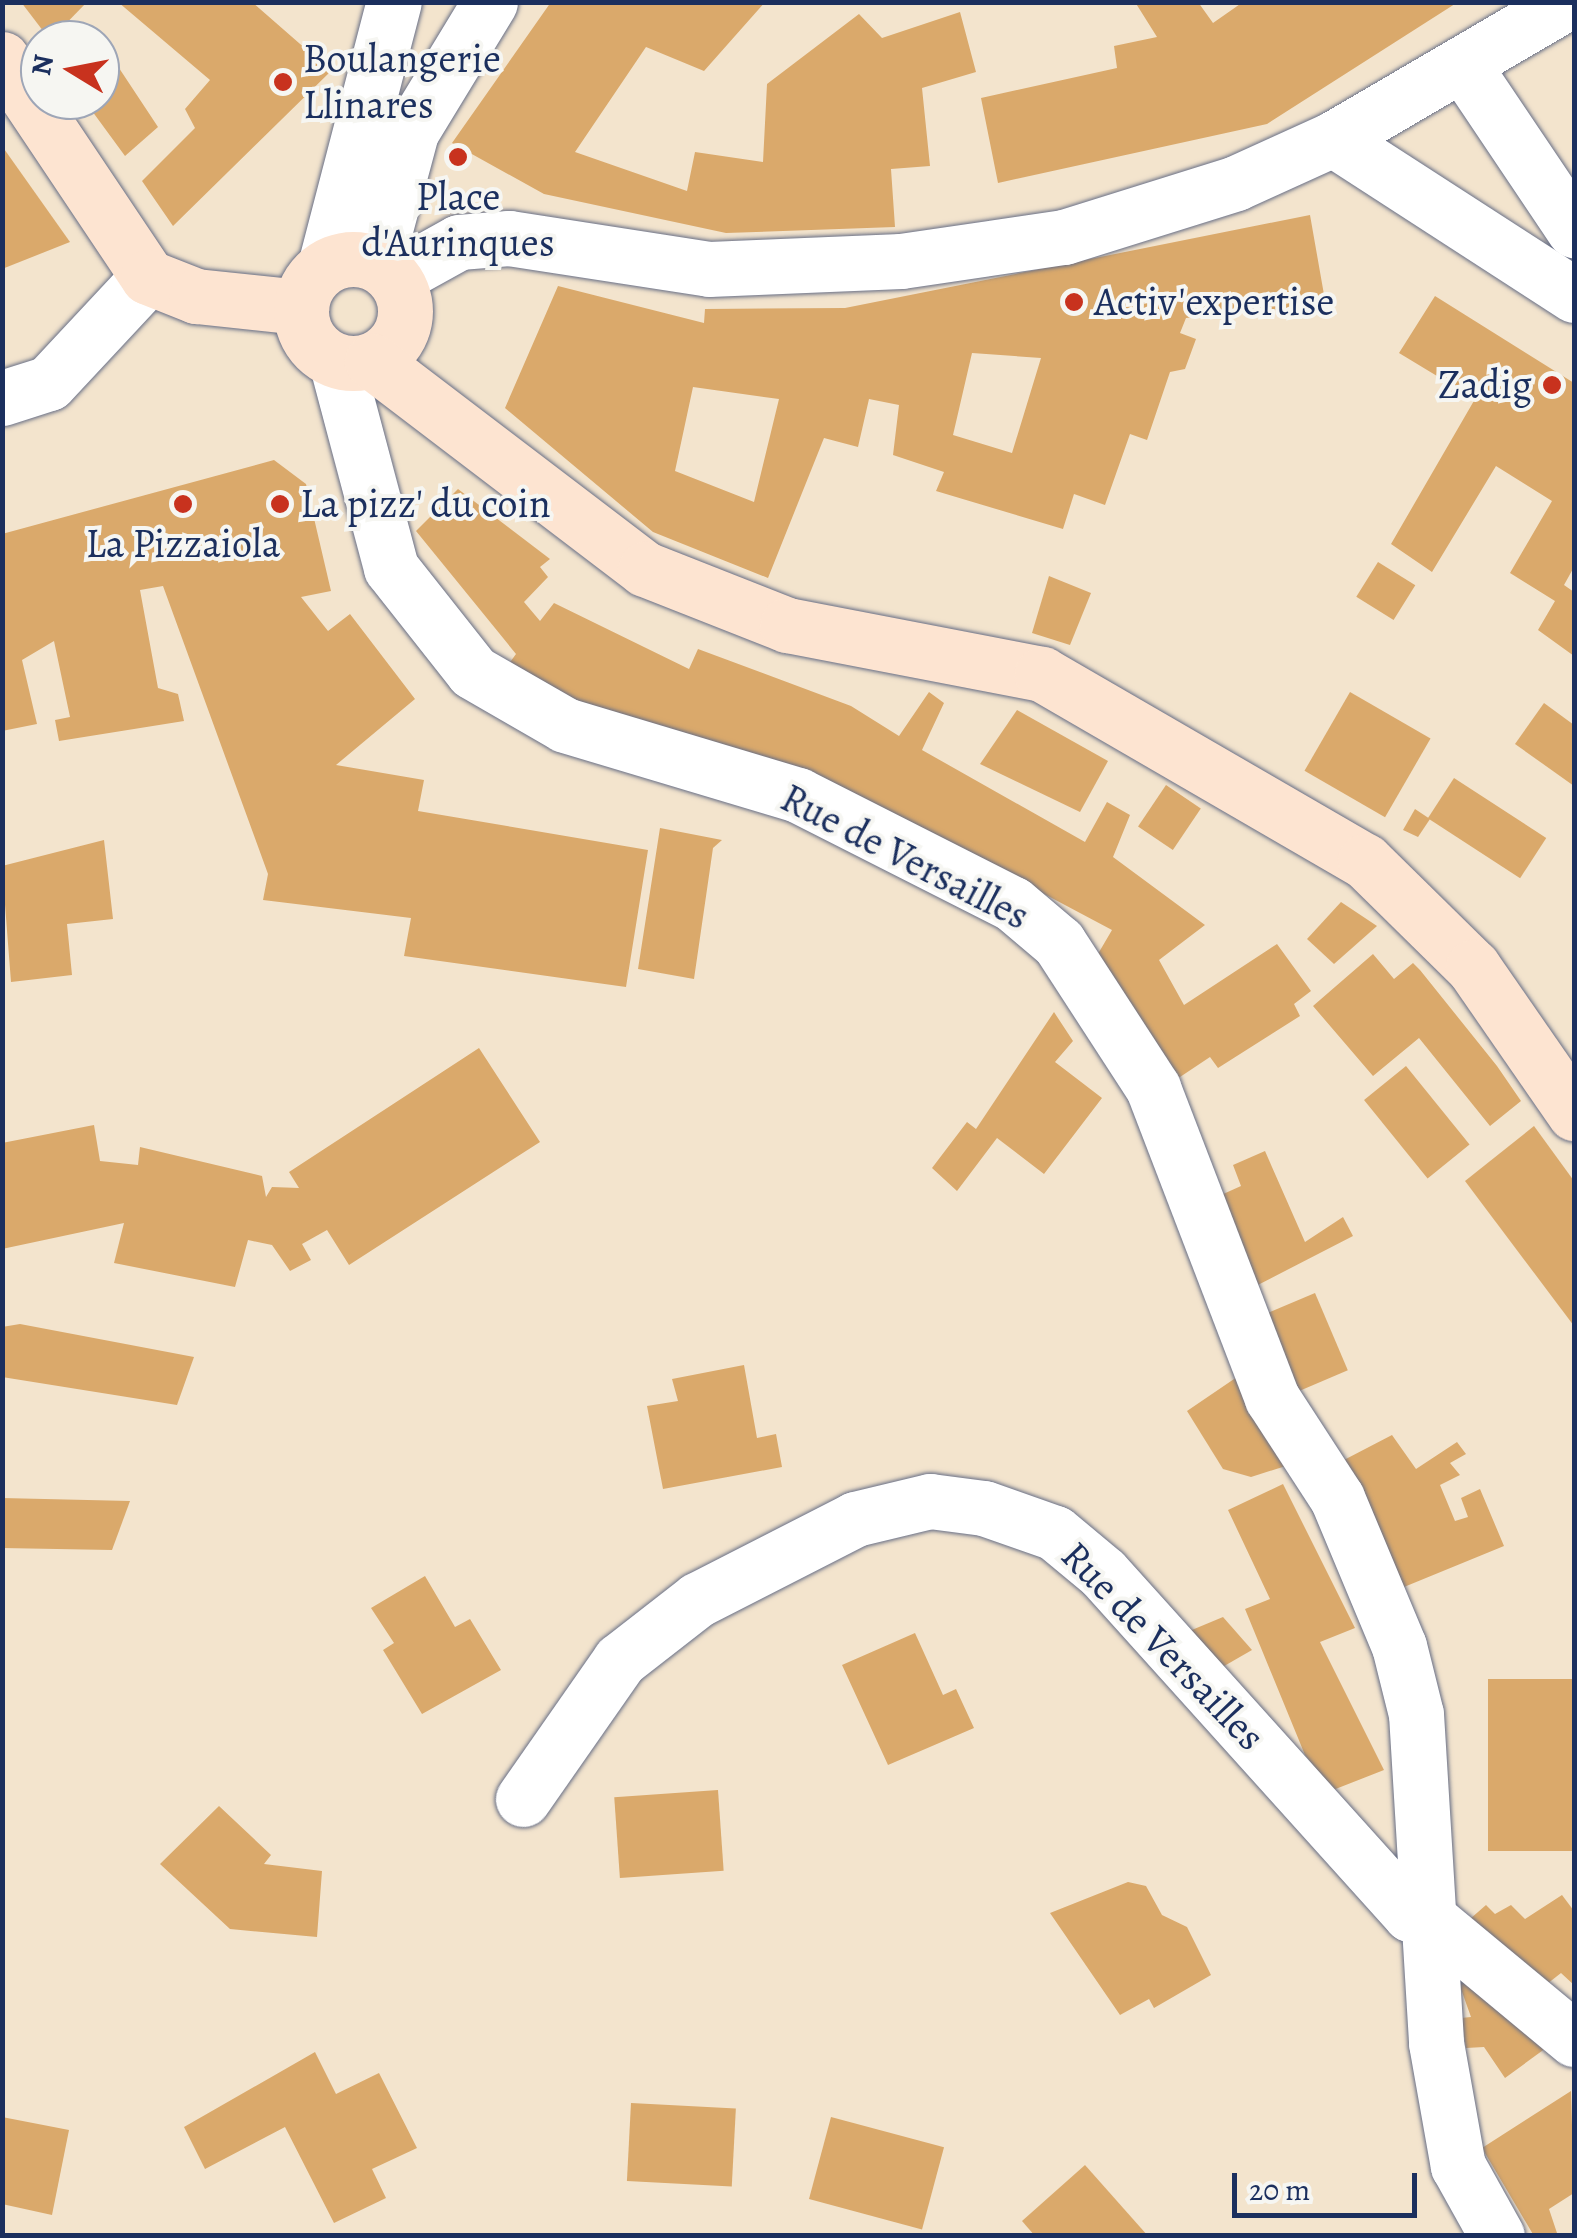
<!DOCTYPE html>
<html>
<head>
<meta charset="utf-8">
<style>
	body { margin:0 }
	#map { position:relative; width:1577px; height:2238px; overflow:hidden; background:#f3e4cd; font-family:Alegreya,serif }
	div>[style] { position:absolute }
	.building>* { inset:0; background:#daa96b; transform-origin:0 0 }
	.roads { filter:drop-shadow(0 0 2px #676e85) drop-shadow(0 0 2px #676e85) }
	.minor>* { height:55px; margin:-27.5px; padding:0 27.5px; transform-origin:27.5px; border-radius:27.5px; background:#fff }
	.tertiary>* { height:55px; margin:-27.5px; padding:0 27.5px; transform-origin:27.5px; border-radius:27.5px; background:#fff }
	.secondary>* { height:55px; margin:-27.5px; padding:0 27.5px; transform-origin:27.5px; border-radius:27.5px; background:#fde4d1 }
	.secondary>.ring { margin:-27.5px; padding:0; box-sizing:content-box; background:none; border:55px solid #fde4d1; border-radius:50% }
	.dots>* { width:28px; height:28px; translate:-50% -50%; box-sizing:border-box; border:5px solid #f6f6f2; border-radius:50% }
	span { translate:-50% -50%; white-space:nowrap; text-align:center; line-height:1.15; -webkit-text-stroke:8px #f6f6f2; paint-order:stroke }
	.poi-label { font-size:40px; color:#1b2f5e }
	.left { translate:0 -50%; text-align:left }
	.right { translate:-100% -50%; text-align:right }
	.street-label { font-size:40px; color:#1b2f5e }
	.frame { position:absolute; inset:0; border:5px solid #1b2f5e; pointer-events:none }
	.north { position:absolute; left:20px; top:20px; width:100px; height:100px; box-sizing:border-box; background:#f6f6f2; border:2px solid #9ea6b7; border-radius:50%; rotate:280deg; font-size:28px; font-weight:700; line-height:40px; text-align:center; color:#1b2f5e }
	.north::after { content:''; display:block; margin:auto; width:35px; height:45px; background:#c8321e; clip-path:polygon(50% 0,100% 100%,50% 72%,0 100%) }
	.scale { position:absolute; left:1232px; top:2173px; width:185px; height:45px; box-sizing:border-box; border:5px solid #1b2f5e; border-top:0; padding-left:12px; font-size:30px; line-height:35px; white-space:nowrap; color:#1b2f5e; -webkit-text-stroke:8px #f6f6f2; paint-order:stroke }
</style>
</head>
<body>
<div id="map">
	<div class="building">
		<i style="clip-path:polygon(21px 2px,87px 2px,50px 40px)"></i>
		<i style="clip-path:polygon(118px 2px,252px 2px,331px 71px,173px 226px,142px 181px,195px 128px,185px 109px,210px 80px)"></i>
		<i style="clip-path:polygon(551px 2px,765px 2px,704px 71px,646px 47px,575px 152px,687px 191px,695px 152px,763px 162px,767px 84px,859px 14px,882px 38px,960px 12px,976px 72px,922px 88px,930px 166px,891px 169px,895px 227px,726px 233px,544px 194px,452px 143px)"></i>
		<i style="clip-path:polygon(1135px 2px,1198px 2px,1213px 23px,1243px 2px,1458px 2px,1267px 124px,998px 183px,981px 98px,1117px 68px,1114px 46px,1157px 37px)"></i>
		<i style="clip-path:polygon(119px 68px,158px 127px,125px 156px,84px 100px,100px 100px,100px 83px)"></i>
		<i style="clip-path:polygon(2px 146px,70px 242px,2px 269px)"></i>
		<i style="clip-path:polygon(evenodd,1310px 215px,1326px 306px,1186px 318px,1180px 333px,1196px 339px,1185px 369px,1170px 372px,1147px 440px,1130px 434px,1105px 505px,1074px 494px,1063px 529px,936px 491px,944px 472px,893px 455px,899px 405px,869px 399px,858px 447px,824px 438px,768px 578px,653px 532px,505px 408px,558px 286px,704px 323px,705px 309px,845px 308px,1310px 215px,972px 353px,1041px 358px,1012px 453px,953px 435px,972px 353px,1310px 215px,693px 387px,779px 399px,754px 502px,675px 471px,693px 387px)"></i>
		<i style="clip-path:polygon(1435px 296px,1574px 383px,1574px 567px,1564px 585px,1574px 592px,1574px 656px,1538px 630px,1555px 601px,1510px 573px,1552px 501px,1496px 466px,1432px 572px,1391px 544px,1475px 399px,1399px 353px)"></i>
		<i style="clip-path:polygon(274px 460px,306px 484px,331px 591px,301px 597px,328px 631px,350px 614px,415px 699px,336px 765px,424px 780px,418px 811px,648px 850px,626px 987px,404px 956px,411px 918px,263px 900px,268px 874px,163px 586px,140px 590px,158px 688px,178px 694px,184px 721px,59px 741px,55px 720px,70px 717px,54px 641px,22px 660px,37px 724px,2px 731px,2px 534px)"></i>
		<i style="clip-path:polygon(458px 489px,550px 559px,540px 567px,548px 577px,524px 602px,540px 621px,554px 603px,689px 669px,698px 649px,851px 706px,899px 736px,929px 692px,944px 703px,922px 750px,1085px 842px,1107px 802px,1130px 815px,1113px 857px,1205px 925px,1159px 960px,1184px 1005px,1277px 944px,1311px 991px,1294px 1004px,1300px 1016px,1218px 1068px,1210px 1057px,1177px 1079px,1095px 959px,1112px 930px,903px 819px,581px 707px,508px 665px,516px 654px,416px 531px)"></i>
		<i style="left:1378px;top:562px;width:44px;height:41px;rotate:32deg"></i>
		<i style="clip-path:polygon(1049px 576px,1091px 593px,1070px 645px,1032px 633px)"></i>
		<i style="left:1350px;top:692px;width:93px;height:91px;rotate:30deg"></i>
		<i style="clip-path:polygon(1544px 703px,1574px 725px,1574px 786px,1515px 744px)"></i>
		<i style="clip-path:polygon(1017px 710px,1108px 761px,1080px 812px,980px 764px)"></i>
		<i style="left:1454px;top:778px;width:110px;height:48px;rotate:33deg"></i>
		<i style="left:1166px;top:785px;width:42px;height:50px;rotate:34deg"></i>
		<i style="clip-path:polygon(1415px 809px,1430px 819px,1418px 837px,1403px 830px)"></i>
		<i style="clip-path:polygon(660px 828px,722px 840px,713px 848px,694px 979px,638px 969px)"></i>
		<i style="clip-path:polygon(104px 840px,113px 919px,67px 924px,72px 975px,11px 982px,2px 866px)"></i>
		<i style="clip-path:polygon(1341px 902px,1377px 926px,1334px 964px,1307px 939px)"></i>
		<i style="clip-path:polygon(1373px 954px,1394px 979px,1413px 963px,1420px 970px,1497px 1066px,1521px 1101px,1490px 1126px,1419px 1038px,1373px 1076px,1313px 1006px)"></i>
		<i style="clip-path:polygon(1054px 1012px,1073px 1041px,1055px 1062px,1102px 1098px,1044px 1174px,997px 1138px,957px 1191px,932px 1168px,967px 1122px,976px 1129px)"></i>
		<i style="clip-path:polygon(479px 1048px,540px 1142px,349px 1265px,327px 1230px,302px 1244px,311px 1260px,290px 1271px,272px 1245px,248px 1240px,235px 1287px,114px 1263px,124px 1223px,2px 1249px,2px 1143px,94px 1125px,100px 1161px,138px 1165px,140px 1147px,262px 1176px,266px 1197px,272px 1187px,299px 1188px,289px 1172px)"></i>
		<i style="left:1406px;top:1066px;width:101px;height:54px;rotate:51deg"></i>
		<i style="clip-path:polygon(1534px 1126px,1574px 1181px,1574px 1326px,1465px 1181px)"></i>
		<i style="clip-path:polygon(1265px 1151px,1305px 1242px,1343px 1217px,1353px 1236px,1252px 1288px,1221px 1195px,1241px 1186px,1233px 1165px)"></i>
		<i style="left:1315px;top:1293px;width:84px;height:56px;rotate:67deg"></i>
		<i style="clip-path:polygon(20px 1324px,194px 1357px,177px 1405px,2px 1377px,2px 1327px)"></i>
		<i style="clip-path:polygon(744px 1365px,757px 1438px,776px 1434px,782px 1467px,663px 1489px,647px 1406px,678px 1401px,672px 1379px)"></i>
		<i style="clip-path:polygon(1237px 1377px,1289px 1465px,1251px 1477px,1223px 1469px,1187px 1411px)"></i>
		<i style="clip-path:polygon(1392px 1435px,1416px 1469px,1457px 1442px,1466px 1454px,1450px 1463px,1460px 1475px,1440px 1485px,1455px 1521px,1468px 1517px,1461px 1498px,1480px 1489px,1504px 1546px,1404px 1587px,1342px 1461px)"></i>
		<i style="clip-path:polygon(1283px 1484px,1355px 1628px,1320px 1642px,1384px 1770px,1333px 1790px,1305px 1755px,1245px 1609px,1270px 1599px,1228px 1510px)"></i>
		<i style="clip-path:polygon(2px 1498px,130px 1501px,112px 1550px,2px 1548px)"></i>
		<i style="clip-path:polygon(425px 1576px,455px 1627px,470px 1619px,501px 1670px,422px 1714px,383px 1650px,394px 1643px,371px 1608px)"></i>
		<i style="clip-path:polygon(1223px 1617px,1252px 1650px,1219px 1669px,1187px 1632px)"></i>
		<i style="clip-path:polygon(915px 1633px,943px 1695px,956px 1689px,974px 1728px,888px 1765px,842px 1665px)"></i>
		<i style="left:1574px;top:1679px;width:172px;height:86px;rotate:90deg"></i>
		<i style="left:718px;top:1790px;width:81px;height:104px;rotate:86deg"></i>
		<i style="clip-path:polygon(219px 1806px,271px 1855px,264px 1864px,322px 1871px,317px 1937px,230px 1929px,160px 1864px)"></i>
		<i style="clip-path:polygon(1128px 1882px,1146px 1886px,1162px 1915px,1187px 1927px,1211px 1975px,1154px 2008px,1149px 1999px,1120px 2015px,1050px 1913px)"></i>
		<i style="clip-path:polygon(1562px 1895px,1574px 1911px,1574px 1985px,1561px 1973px,1547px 1984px,1470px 1919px,1486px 1905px,1495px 1914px,1511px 1905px,1525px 1919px)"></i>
		<i style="clip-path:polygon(1456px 1975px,1557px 2040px,1505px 2078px,1484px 2047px,1466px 2048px,1461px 2018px,1471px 2017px)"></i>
		<i style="clip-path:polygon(315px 2052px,336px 2094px,379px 2073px,417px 2148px,372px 2169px,386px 2198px,334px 2223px,285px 2127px,205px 2169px,184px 2127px)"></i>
		<i style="clip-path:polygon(1571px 2091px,1574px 2193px,1549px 2209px,1557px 2233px,1534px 2236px,1482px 2148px)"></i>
		<i style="left:631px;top:2103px;width:105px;height:78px;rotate:3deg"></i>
		<i style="clip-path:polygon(2px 2117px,69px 2130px,52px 2215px,2px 2204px)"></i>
		<i style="left:831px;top:2117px;width:117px;height:85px;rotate:15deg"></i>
		<i style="clip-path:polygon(1085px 2165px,1148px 2236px,1035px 2236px,1022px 2221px)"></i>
	</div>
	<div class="roads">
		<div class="minor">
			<i style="left:1463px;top:65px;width:199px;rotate:56.1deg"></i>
			<i style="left:1333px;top:139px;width:287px;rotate:32.9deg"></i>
			<i style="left:376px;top:263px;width:136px;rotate:-75deg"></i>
			<i style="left:411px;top:132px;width:152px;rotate:-58.7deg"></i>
			<i style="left:325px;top:266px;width:273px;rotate:-75.4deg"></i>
			<i style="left:336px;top:361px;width:214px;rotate:75.1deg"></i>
			<i style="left:391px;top:568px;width:132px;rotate:51.7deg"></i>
			<i style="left:473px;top:672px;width:106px;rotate:29.9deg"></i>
			<i style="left:565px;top:725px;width:243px;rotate:16.7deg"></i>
			<i style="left:798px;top:795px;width:241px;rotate:26.9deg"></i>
			<i style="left:1013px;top:904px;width:60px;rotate:40.3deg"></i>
			<i style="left:1059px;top:943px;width:173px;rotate:57deg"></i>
			<i style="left:1153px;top:1088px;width:332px;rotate:69deg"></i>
			<i style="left:1272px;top:1398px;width:119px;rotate:57deg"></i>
			<i style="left:1337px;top:1498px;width:160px;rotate:67.3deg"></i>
			<i style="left:1399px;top:1646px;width:70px;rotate:76deg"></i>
			<i style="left:1416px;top:1714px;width:330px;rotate:86.5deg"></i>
			<i style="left:1436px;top:2043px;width:125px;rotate:79.9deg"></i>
			<i style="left:1458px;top:2166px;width:80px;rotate:60.9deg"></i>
			<i style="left:2px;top:398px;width:49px;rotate:-17.7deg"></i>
			<i style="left:49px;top:383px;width:145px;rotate:-47deg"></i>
			<i style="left:523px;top:1799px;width:169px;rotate:-55.1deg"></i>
			<i style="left:620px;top:1660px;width:98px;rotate:-37.9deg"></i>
			<i style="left:697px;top:1600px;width:178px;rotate:-27.1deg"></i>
			<i style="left:855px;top:1519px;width:77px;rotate:-13.5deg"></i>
			<i style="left:930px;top:1501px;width:54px;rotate:7.4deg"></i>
			<i style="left:984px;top:1508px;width:75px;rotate:19.4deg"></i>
			<i style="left:1055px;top:1533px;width:62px;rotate:39.8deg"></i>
			<i style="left:1103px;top:1573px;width:459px;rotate:48deg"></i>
			<i style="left:1410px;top:1914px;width:23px;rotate:18deg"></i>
			<i style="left:1432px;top:1921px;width:185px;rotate:39.7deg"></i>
		</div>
		<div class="tertiary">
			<i style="left:394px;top:278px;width:74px;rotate:-29deg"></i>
			<i style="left:459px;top:242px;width:50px;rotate:-4.6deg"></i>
			<i style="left:509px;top:238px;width:202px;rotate:8.8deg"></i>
			<i style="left:709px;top:269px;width:192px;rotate:-2.4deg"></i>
			<i style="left:901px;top:261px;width:165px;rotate:-8.4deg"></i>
			<i style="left:1064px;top:237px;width:180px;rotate:-17.4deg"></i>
			<i style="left:1236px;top:183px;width:107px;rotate:-24.4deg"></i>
			<i style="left:1333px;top:139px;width:271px;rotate:-30.3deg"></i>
		</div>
		<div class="secondary">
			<i style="left:2px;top:59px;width:262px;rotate:56.2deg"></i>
			<i style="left:148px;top:277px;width:52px;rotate:21.6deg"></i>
			<i style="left:196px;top:296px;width:106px;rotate:6deg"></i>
			<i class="ring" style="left:301px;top:259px;width:49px;height:49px"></i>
			<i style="left:372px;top:361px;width:343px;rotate:37.3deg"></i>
			<i style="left:645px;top:569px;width:153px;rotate:21.5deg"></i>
			<i style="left:787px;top:625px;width:260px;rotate:10.9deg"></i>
			<i style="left:1042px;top:674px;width:373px;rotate:30.1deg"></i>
			<i style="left:1365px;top:861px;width:151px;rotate:44.5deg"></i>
			<i style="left:1473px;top:967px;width:178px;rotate:55.3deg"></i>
		</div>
	</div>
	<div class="dots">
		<i style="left:283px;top:82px;background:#c8321e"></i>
		<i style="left:458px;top:157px;background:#c8321e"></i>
		<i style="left:1074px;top:302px;background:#c8321e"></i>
		<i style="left:1552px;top:385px;background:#c8321e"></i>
		<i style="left:183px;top:504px;background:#c8321e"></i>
		<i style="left:280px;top:504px;background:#c8321e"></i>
	</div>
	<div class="poi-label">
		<span class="left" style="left:303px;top:82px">Boulangerie<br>Llinares</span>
		<span style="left:458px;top:220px">Place<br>d'Aurinques</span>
		<span class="left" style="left:1094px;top:302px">Activ'expertise</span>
		<span class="right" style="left:1532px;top:385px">Zadig</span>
		<span class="left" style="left:300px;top:504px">La pizz' du coin</span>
		<span style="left:183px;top:544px">La Pizzaiola</span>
	</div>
	<div class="street-label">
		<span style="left:905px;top:857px;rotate:27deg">Rue de Versailles</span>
		<span style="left:1163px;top:1646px;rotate:46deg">Rue de Versailles</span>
	</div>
	<div class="frame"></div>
	<div class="north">N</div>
	<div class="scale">20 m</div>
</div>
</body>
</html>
